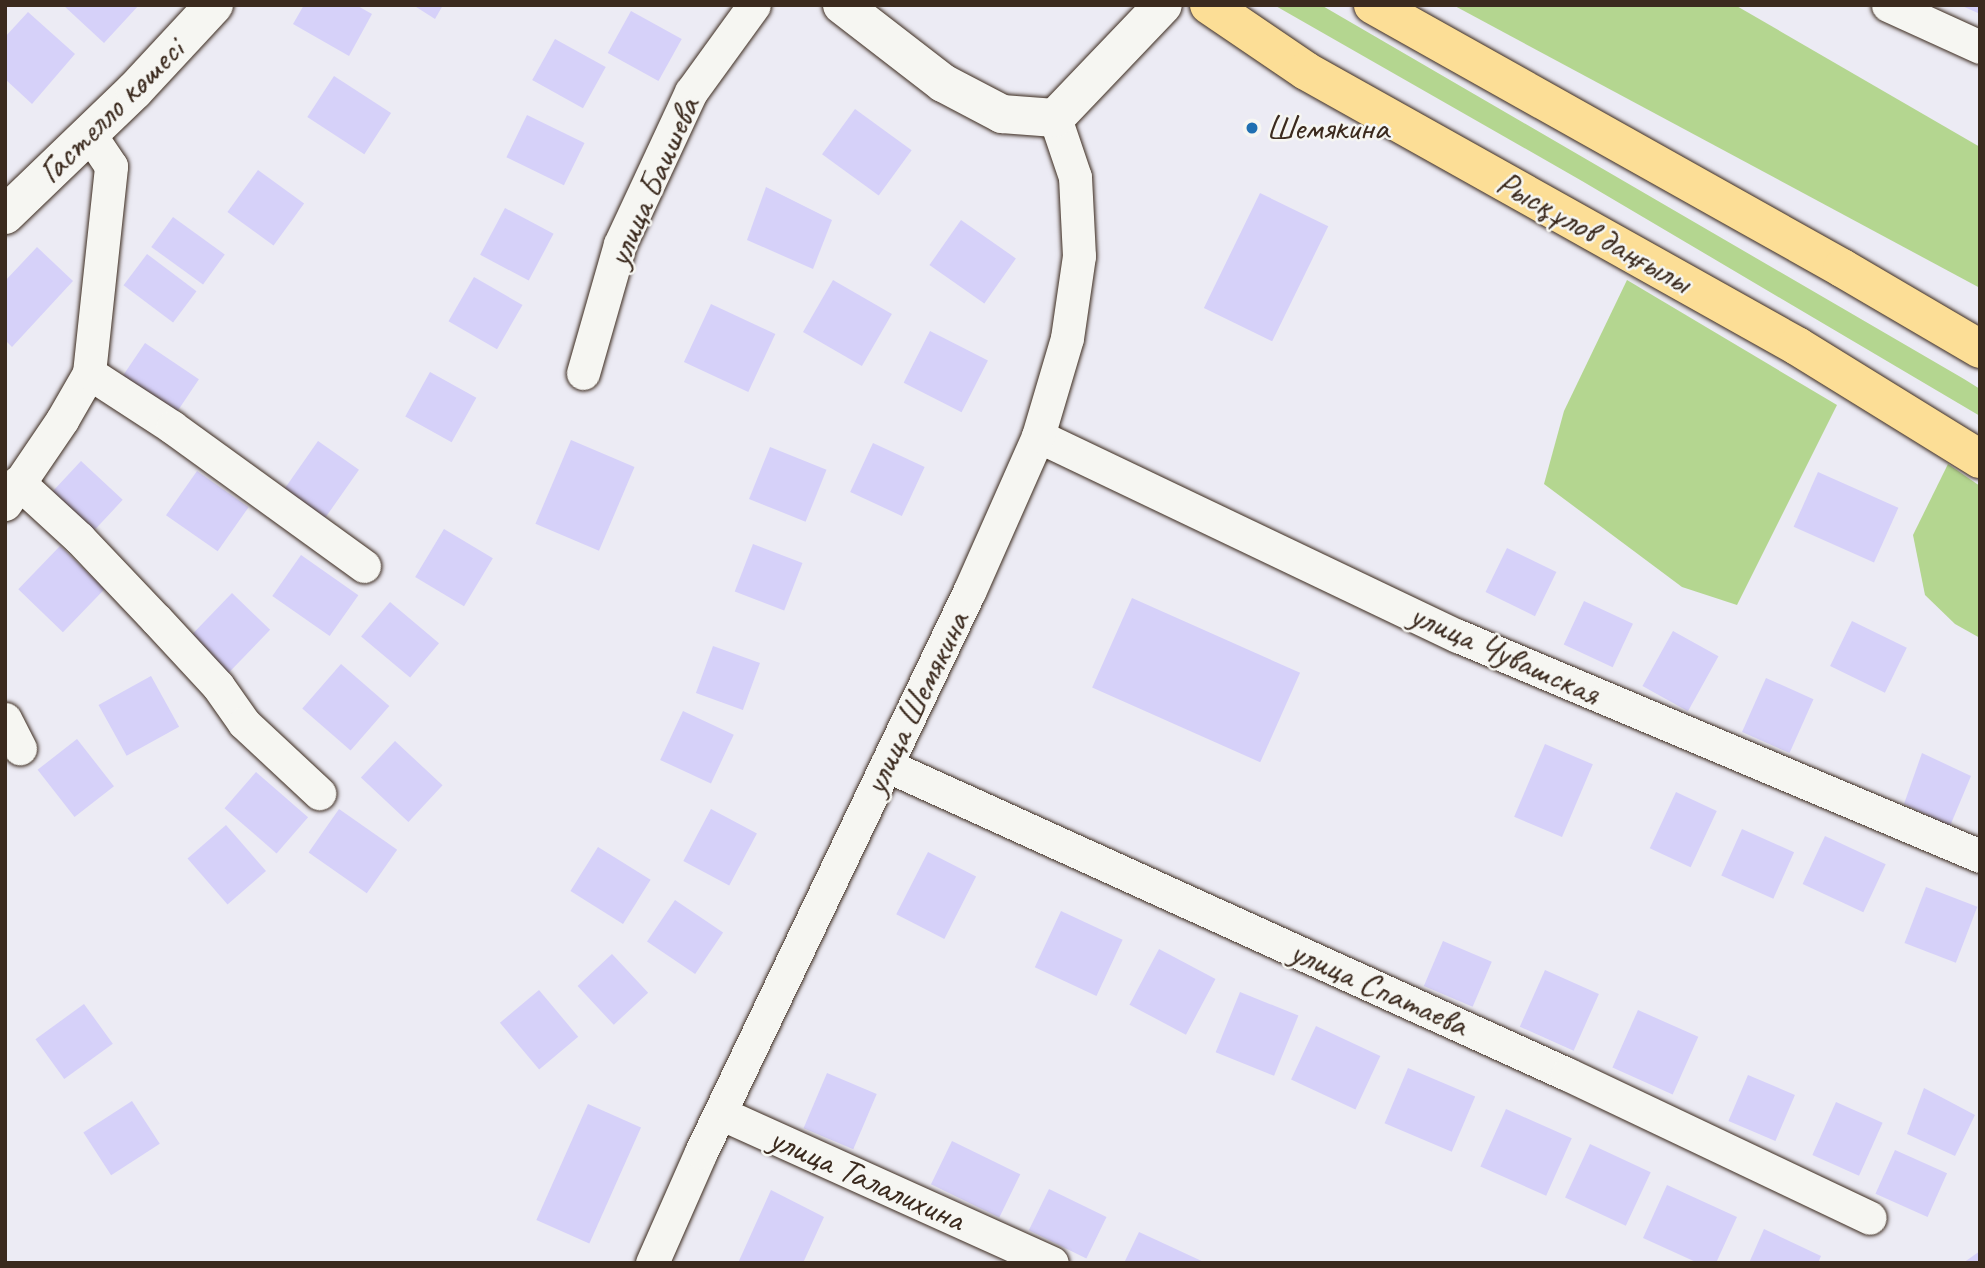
<!DOCTYPE html>
<html>
<head>
<meta charset="utf-8">
<style>
	body { margin:0 }
	#map { position:relative; width:1985px; height:1268px; overflow:hidden; background:#ecebf4; font-family:Caveat,sans-serif }
	div>[style] { position:absolute }
	.green>* { inset:0; background:#b4d690 }
	.building>* { inset:0; background:#d6d1f9; transform-origin:0 0 }
	.roads { filter:drop-shadow(0 0 2px #3b2a1e) drop-shadow(0 0 2px #3b2a1e) }
	.minor>* { height:33px; margin:-16.5px; padding:0 16.5px; transform-origin:16.5px; border-radius:16.5px; background:#f6f6f2 }
	.tertiary>* { height:38px; margin:-19px; padding:0 19px; transform-origin:19px; border-radius:19px; background:#f6f6f2 }
	.primary>* { height:38px; margin:-19px; padding:0 19px; transform-origin:19px; border-radius:19px; background:#fcde96 }
	.dots>* { width:19px; height:19px; translate:-50% -50%; box-sizing:border-box; border:4px solid #f6f6f2; border-radius:50% }
	span { translate:-50% -50%; white-space:nowrap; text-align:center; line-height:1.15; -webkit-text-stroke:5px #f6f6f2; paint-order:stroke }
	.street-label { font-size:35px; color:#3b2a1e }
	.poi-label { font-size:35px; color:#3b2a1e }
	.left { translate:0 -50%; text-align:left }
	.frame { position:absolute; inset:0; border:7px solid #3b2a1e; pointer-events:none }
</style>
</head>
<body>
<div id="map">
	<div class="green">
		<i style="clip-path:polygon(1274px 5px,1321px 5px,1964px 379px,1980px 389px,1980px 416px,1582px 181px)"></i>
		<i style="clip-path:polygon(1453px 5px,1735px 5px,1980px 147px,1980px 288px)"></i>
		<i style="clip-path:polygon(1627px 280px,1837px 405px,1737px 605px,1682px 587px,1544px 484px,1564px 411px)"></i>
		<i style="clip-path:polygon(1948px 464px,1980px 486px,1980px 638px,1955px 624px,1925px 595px,1913px 535px)"></i>
	</div>
	<div class="building">
		<i style="clip-path:polygon(63px 5px,139px 5px,104px 43px)"></i>
		<i style="clip-path:polygon(304px 5px,356px 5px,372px 14px,349px 56px,293px 24px)"></i>
		<i style="clip-path:polygon(413px 5px,443px 5px,435px 19px)"></i>
		<i style="clip-path:polygon(1960px 5px,1980px 5px,1980px 14px)"></i>
		<i style="left:631px;top:11px;width:58px;height:48px;rotate:29deg"></i>
		<i style="clip-path:polygon(28px 12px,75px 54px,32px 104px,5px 79px,5px 37px)"></i>
		<i style="left:555px;top:39px;width:58px;height:47px;rotate:29deg"></i>
		<i style="left:334px;top:76px;width:68px;height:49px;rotate:33deg"></i>
		<i style="left:855px;top:109px;width:70px;height:56px;rotate:36deg"></i>
		<i style="left:527px;top:115px;width:64px;height:47px;rotate:26deg"></i>
		<i style="left:258px;top:170px;width:57px;height:52px;rotate:36deg"></i>
		<i style="clip-path:polygon(766px 187px,832px 220px,813px 269px,747px 240px)"></i>
		<i style="left:1260px;top:193px;width:76px;height:128px;rotate:26deg"></i>
		<i style="left:505px;top:208px;width:55px;height:53px;rotate:28deg"></i>
		<i style="left:173px;top:217px;width:64px;height:37px;rotate:36deg"></i>
		<i style="left:961px;top:220px;width:67px;height:55px;rotate:35deg"></i>
		<i style="clip-path:polygon(37px 247px,73px 281px,12px 347px,5px 340px,5px 281px)"></i>
		<i style="left:147px;top:254px;width:62px;height:39px;rotate:37deg"></i>
		<i style="left:474px;top:277px;width:56px;height:51px;rotate:30deg"></i>
		<i style="left:833px;top:280px;width:68px;height:60px;rotate:30deg"></i>
		<i style="left:711px;top:304px;width:71px;height:64px;rotate:25deg"></i>
		<i style="left:930px;top:331px;width:65px;height:58px;rotate:27deg"></i>
		<i style="left:145px;top:343px;width:65px;height:48px;rotate:34deg"></i>
		<i style="left:430px;top:372px;width:53px;height:51px;rotate:29deg"></i>
		<i style="left:571px;top:440px;width:69px;height:91px;rotate:23deg"></i>
		<i style="left:318px;top:441px;width:50px;height:64px;rotate:35deg"></i>
		<i style="left:873px;top:443px;width:57px;height:54px;rotate:25deg"></i>
		<i style="left:770px;top:447px;width:61px;height:56px;rotate:22deg"></i>
		<i style="left:81px;top:461px;width:57px;height:42px;rotate:43deg"></i>
		<i style="left:197px;top:471px;width:63px;height:54px;rotate:35deg"></i>
		<i style="left:1818px;top:472px;width:88px;height:60px;rotate:24deg"></i>
		<i style="left:444px;top:529px;width:57px;height:56px;rotate:31deg"></i>
		<i style="left:753px;top:544px;width:53px;height:51px;rotate:21deg"></i>
		<i style="left:60px;top:546px;width:62px;height:60px;rotate:44deg"></i>
		<i style="left:1507px;top:548px;width:55px;height:49px;rotate:26deg"></i>
		<i style="left:301px;top:555px;width:70px;height:50px;rotate:35deg"></i>
		<i style="left:232px;top:593px;width:53px;height:60px;rotate:44deg"></i>
		<i style="left:1132px;top:598px;width:184px;height:98px;rotate:24deg"></i>
		<i style="left:1584px;top:601px;width:54px;height:48px;rotate:25deg"></i>
		<i style="left:390px;top:602px;width:64px;height:45px;rotate:40deg"></i>
		<i style="left:1852px;top:621px;width:61px;height:50px;rotate:26deg"></i>
		<i style="left:1673px;top:631px;width:52px;height:63px;rotate:29deg"></i>
		<i style="left:713px;top:646px;width:50px;height:50px;rotate:20deg"></i>
		<i style="left:341px;top:664px;width:64px;height:59px;rotate:41deg"></i>
		<i style="left:151px;top:676px;width:58px;height:60px;rotate:61deg"></i>
		<i style="left:1766px;top:678px;width:52px;height:59px;rotate:24deg"></i>
		<i style="left:683px;top:711px;width:56px;height:54px;rotate:25deg"></i>
		<i style="left:77px;top:739px;width:60px;height:50px;rotate:52deg"></i>
		<i style="left:395px;top:741px;width:65px;height:50px;rotate:43deg"></i>
		<i style="left:1545px;top:744px;width:52px;height:79px;rotate:23deg"></i>
		<i style="clip-path:polygon(1922px 753px,1971px 776px,1950px 826px,1904px 804px)"></i>
		<i style="left:256px;top:772px;width:69px;height:48px;rotate:41deg"></i>
		<i style="left:1676px;top:792px;width:45px;height:62px;rotate:25deg"></i>
		<i style="left:339px;top:809px;width:71px;height:53px;rotate:35deg"></i>
		<i style="left:711px;top:809px;width:52px;height:59px;rotate:28deg"></i>
		<i style="left:226px;top:825px;width:61px;height:51px;rotate:49deg"></i>
		<i style="left:1742px;top:829px;width:57px;height:51px;rotate:24deg"></i>
		<i style="left:1825px;top:836px;width:67px;height:53px;rotate:25deg"></i>
		<i style="left:598px;top:847px;width:62px;height:52px;rotate:32deg"></i>
		<i style="left:928px;top:852px;width:54px;height:70px;rotate:27deg"></i>
		<i style="left:1926px;top:887px;width:55px;height:60px;rotate:21deg"></i>
		<i style="left:675px;top:900px;width:58px;height:50px;rotate:34deg"></i>
		<i style="left:1061px;top:911px;width:68px;height:62px;rotate:25deg"></i>
		<i style="left:1443px;top:941px;width:53px;height:49px;rotate:23deg"></i>
		<i style="left:1159px;top:949px;width:64px;height:63px;rotate:28deg"></i>
		<i style="left:612px;top:954px;width:53px;height:47px;rotate:47deg"></i>
		<i style="left:1545px;top:970px;width:59px;height:62px;rotate:24deg"></i>
		<i style="left:539px;top:990px;width:61px;height:51px;rotate:50deg"></i>
		<i style="left:1240px;top:992px;width:63px;height:65px;rotate:22deg"></i>
		<i style="left:84px;top:1004px;width:49px;height:60px;rotate:54deg"></i>
		<i style="left:1638px;top:1010px;width:66px;height:63px;rotate:24deg"></i>
		<i style="left:1316px;top:1026px;width:71px;height:59px;rotate:25deg"></i>
		<i style="left:1408px;top:1068px;width:73px;height:60px;rotate:23deg"></i>
		<i style="left:827px;top:1073px;width:54px;height:60px;rotate:23deg"></i>
		<i style="left:1748px;top:1075px;width:51px;height:50px;rotate:23deg"></i>
		<i style="clip-path:polygon(1924px 1088px,1975px 1115px,1955px 1156px,1907px 1134px)"></i>
		<i style="left:132px;top:1101px;width:51px;height:58px;rotate:57deg"></i>
		<i style="left:1836px;top:1102px;width:51px;height:58px;rotate:24deg"></i>
		<i style="left:588px;top:1104px;width:58px;height:127px;rotate:24deg"></i>
		<i style="left:1506px;top:1109px;width:72px;height:63px;rotate:24deg"></i>
		<i style="left:952px;top:1141px;width:76px;height:48px;rotate:26deg"></i>
		<i style="left:1590px;top:1144px;width:67px;height:59px;rotate:25deg"></i>
		<i style="left:1895px;top:1150px;width:57px;height:48px;rotate:24deg"></i>
		<i style="clip-path:polygon(1667px 1185px,1737px 1217px,1716px 1263px,1698px 1263px,1643px 1238px)"></i>
		<i style="left:1049px;top:1189px;width:64px;height:46px;rotate:26deg"></i>
		<i style="clip-path:polygon(771px 1190px,824px 1217px,803px 1263px,738px 1263px)"></i>
		<i style="clip-path:polygon(1764px 1229px,1821px 1256px,1818px 1263px,1749px 1263px)"></i>
		<i style="clip-path:polygon(1139px 1232px,1206px 1263px,1124px 1263px)"></i>
		<i style="clip-path:polygon(1980px 1251px,1980px 1263px,1963px 1263px)"></i>
	</div>
	<div class="roads">
		<div class="minor">
			<i style="left:1888px;top:5px;width:101px;rotate:24.5deg"></i>
			<i style="left:89px;top:373px;width:99px;rotate:33deg"></i>
			<i style="left:172px;top:427px;width:237px;rotate:35.9deg"></i>
			<i style="left:583px;top:373px;width:134px;rotate:-74deg"></i>
			<i style="left:620px;top:244px;width:168px;rotate:-65deg"></i>
			<i style="left:691px;top:92px;width:107px;rotate:-54.1deg"></i>
			<i style="left:1038px;top:436px;width:465px;rotate:25.5deg"></i>
			<i style="left:1458px;top:636px;width:566px;rotate:22.85deg"></i>
			<i style="left:18px;top:482px;width:83px;rotate:42.6deg"></i>
			<i style="left:79px;top:538px;width:112px;rotate:46.5deg"></i>
			<i style="left:156px;top:619px;width:91px;rotate:47.2deg"></i>
			<i style="left:218px;top:686px;width:45px;rotate:54.9deg"></i>
			<i style="left:244px;top:723px;width:103px;rotate:43deg"></i>
			<i style="left:5px;top:504px;width:102px;rotate:-55.8deg"></i>
			<i style="left:62px;top:420px;width:54px;rotate:-60.1deg"></i>
			<i style="left:89px;top:373px;width:208px;rotate:-83.9deg"></i>
			<i style="left:111px;top:166px;width:37px;rotate:-124deg"></i>
			<i style="left:5px;top:719px;width:33px;rotate:63deg"></i>
			<i style="left:886px;top:765px;width:748px;rotate:24.41deg"></i>
			<i style="left:1567px;top:1074px;width:335px;rotate:25.4deg"></i>
			<i style="left:720px;top:1113px;width:364px;rotate:24.3deg"></i>
			<i style="left:652px;top:1263px;width:121px;rotate:-66.2deg"></i>
			<i style="left:701px;top:1152px;width:621px;rotate:-64.43deg"></i>
			<i style="left:969px;top:592px;width:171px;rotate:-66.1deg"></i>
			<i style="left:1038px;top:436px;width:102px;rotate:-73.5deg"></i>
			<i style="left:1067px;top:338px;width:83px;rotate:-81.7deg"></i>
			<i style="left:1079px;top:256px;width:79px;rotate:-92.9deg"></i>
			<i style="left:1075px;top:177px;width:62px;rotate:-108.7deg"></i>
		</div>
		<div class="tertiary">
			<i style="left:842px;top:5px;width:128px;rotate:37.7deg"></i>
			<i style="left:943px;top:83px;width:67px;rotate:27.7deg"></i>
			<i style="left:1002px;top:114px;width:53px;rotate:4.3deg"></i>
			<i style="left:1055px;top:118px;width:156px;rotate:-46.3deg"></i>
			<i style="left:5px;top:215px;width:180px;rotate:-43.9deg"></i>
			<i style="left:135px;top:90px;width:116px;rotate:-47.1deg"></i>
		</div>
		<div class="primary">
			<i style="left:1209px;top:5px;width:117px;rotate:34.2deg"></i>
			<i style="left:1306px;top:71px;width:563px;rotate:29.25deg"></i>
			<i style="left:1797px;top:346px;width:215px;rotate:31.7deg"></i>
			<i style="left:1373px;top:5px;width:538px;rotate:29.28deg"></i>
			<i style="left:1842px;top:268px;width:160px;rotate:30.4deg"></i>
		</div>
	</div>
	<div class="dots">
		<i style="left:1252px;top:128px;background:#1f6fb2"></i>
	</div>
	<div class="street-label">
		<span style="left:111px;top:111px;rotate:-45deg">Гастелло көшесі</span>
		<span style="left:653px;top:182px;rotate:-66deg">улица Баишева</span>
		<span style="left:1594px;top:232px;rotate:29deg">Рысқұлов даңғылы</span>
		<span style="left:1505px;top:654px;rotate:24deg">улица Чувашская</span>
		<span style="left:916px;top:703px;rotate:-64deg">улица Шемякина</span>
		<span style="left:1379px;top:988px;rotate:24deg">улица Спатаева</span>
		<span style="left:867px;top:1179px;rotate:24deg">улица Талалихина</span>
	</div>
	<div class="poi-label">
		<span class="left" style="left:1266px;top:128px">Шемякина</span>
	</div>
	<div class="frame"></div>
</div>
</body>
</html>
